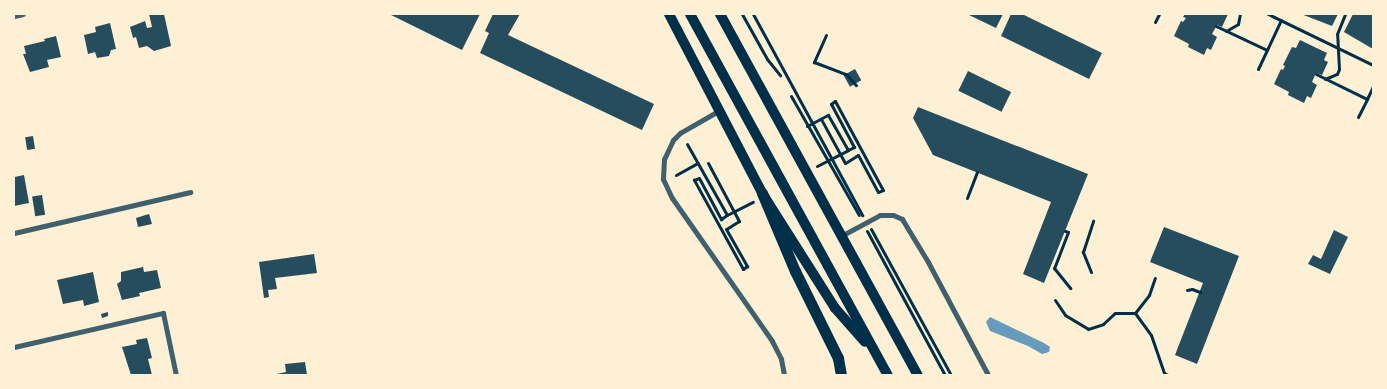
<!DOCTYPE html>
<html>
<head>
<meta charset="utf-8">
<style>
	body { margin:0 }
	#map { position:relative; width:1387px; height:389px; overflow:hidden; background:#fdf0d5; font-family:"Crimson Pro",serif }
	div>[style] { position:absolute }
	.water>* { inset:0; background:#669bbc }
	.building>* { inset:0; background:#264d5e; transform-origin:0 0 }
	.path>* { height:3px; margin:-1.5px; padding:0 1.5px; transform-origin:1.5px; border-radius:1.5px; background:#003049 }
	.minor>* { height:5px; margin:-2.5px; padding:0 2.5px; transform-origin:2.5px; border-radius:2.5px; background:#3f606c }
	.secondary>* { height:10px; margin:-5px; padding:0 5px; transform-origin:5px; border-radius:5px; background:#003049 }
	.primary>* { height:11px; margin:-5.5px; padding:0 5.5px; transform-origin:5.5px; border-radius:5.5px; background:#003049 }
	span { translate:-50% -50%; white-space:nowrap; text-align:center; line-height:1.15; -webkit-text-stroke:5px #fdf0d5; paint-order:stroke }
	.frame { position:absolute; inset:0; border:15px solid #fdf0d5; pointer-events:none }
</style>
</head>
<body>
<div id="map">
	<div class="water">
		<i style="clip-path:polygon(990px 317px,1044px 343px,1050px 347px,1049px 352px,1042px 354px,1028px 346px,990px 331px,986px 322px)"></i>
	</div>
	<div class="building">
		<i style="clip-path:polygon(149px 14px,164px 14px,171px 46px,154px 51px,147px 46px,139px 48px,136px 37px,133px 38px,130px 27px,145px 21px,147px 28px,152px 27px)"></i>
		<i style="clip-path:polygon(389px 14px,480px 14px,462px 50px)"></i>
		<i style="clip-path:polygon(493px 14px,520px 14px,508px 35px,654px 104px,642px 130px,480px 53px,489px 33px,485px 31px)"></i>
		<i style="clip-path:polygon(967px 14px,1003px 14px,996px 28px)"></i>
		<i style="clip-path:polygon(1011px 14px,1022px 14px,1102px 53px,1089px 79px,1001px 36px)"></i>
		<i style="clip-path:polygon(1185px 14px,1228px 14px,1222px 27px,1217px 25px,1212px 34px,1217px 37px,1211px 50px,1207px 48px,1204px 55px,1188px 47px,1189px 44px,1174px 36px,1181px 21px,1183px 22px,1186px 18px,1183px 17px)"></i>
		<i style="clip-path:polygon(1301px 14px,1338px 14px,1332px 26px)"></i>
		<i style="clip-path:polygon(1353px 14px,1373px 14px,1373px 49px,1344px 32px)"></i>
		<i style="clip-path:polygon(110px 23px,116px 49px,111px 50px,109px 56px,97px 58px,95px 52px,88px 54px,84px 35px,96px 32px,95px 27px)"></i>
		<i style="clip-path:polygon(56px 36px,61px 57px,47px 60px,49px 67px,30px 72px,23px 54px,26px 54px,24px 46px,45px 41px,44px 39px)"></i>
		<i style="clip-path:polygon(1300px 40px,1327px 53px,1324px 60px,1328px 62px,1322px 75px,1316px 73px,1312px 82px,1317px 85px,1311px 98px,1307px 96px,1304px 103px,1288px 95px,1289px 92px,1274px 84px,1281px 69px,1283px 70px,1285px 66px,1283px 65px,1292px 47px,1296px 48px)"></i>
		<i style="left:855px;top:69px;width:13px;height:13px;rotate:61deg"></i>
		<i style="left:968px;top:71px;width:48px;height:22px;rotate:26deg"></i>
		<i style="clip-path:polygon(918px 107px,1088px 174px,1044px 283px,1023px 274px,1051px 202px,933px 155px,913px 118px)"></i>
		<i style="left:33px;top:136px;width:13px;height:8px;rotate:81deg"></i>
		<i style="clip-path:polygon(24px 175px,29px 203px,14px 206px,15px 177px)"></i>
		<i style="left:42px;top:195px;width:20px;height:10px;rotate:81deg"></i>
		<i style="clip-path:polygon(149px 214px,152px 224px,138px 227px,136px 218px)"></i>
		<i style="clip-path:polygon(1164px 227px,1239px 256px,1197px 364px,1175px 355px,1203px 283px,1150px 262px)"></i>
		<i style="clip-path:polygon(1334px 230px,1348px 237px,1330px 274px,1308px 264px,1313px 255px,1321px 259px)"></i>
		<i style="clip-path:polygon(314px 254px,317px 273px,275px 278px,277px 289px,268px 290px,269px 297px,264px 298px,259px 262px)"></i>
		<i style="clip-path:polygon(143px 267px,144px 272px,157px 270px,161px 288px,139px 293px,140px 296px,122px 300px,117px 284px,121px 281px,121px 272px)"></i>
		<i style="clip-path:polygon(93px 272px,99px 302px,84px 306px,83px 300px,63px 304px,57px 280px)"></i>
		<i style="clip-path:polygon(108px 312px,108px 316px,102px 318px,101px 314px)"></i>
		<i style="clip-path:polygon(147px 338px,152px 358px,148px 359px,152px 375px,131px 375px,122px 347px,137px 344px,136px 340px)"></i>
		<i style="clip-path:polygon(305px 362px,307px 375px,272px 375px,286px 372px,285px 364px)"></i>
	</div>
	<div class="path">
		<i style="left:742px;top:14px;width:51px;rotate:60.9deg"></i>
		<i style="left:767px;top:59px;width:21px;rotate:51deg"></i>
		<i style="left:753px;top:14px;width:229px;rotate:61.5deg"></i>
		<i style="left:1268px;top:14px;width:117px;rotate:25.9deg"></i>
		<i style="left:1155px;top:22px;width:9px;rotate:-63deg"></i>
		<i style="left:1216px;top:26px;width:56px;rotate:25.2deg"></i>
		<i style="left:1226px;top:31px;width:14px;rotate:-30deg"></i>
		<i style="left:1238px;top:24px;width:10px;rotate:-79deg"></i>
		<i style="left:826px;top:35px;width:30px;rotate:114deg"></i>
		<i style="left:814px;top:62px;width:34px;rotate:21deg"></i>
		<i style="left:846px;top:74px;width:15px;rotate:48deg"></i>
		<i style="left:1258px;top:69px;width:54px;rotate:-64.9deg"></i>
		<i style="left:1316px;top:74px;width:57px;rotate:26.1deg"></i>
		<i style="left:1367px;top:99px;width:14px;rotate:-65deg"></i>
		<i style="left:1325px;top:79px;width:13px;rotate:-23deg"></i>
		<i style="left:1337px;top:74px;width:5px;rotate:-68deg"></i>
		<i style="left:1339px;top:69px;width:35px;rotate:-93deg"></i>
		<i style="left:1337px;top:34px;width:22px;rotate:-68deg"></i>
		<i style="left:791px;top:96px;width:137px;rotate:60.3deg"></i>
		<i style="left:1358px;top:117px;width:20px;rotate:-63deg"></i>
		<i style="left:807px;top:126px;width:24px;rotate:-28deg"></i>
		<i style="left:828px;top:115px;width:40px;rotate:60.3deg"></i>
		<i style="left:687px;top:144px;width:81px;rotate:60.6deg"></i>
		<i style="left:708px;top:163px;width:66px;rotate:61.9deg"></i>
		<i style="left:739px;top:221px;width:15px;rotate:148deg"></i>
		<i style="left:726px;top:229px;width:43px;rotate:60.4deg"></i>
		<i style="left:747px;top:266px;width:5px;rotate:143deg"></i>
		<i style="left:743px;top:269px;width:102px;rotate:-118.8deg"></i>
		<i style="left:694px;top:180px;width:5px;rotate:-22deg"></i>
		<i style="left:699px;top:178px;width:47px;rotate:61.8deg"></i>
		<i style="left:721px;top:219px;width:7px;rotate:-34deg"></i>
		<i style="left:727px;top:215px;width:29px;rotate:-27deg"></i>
		<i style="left:817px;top:166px;width:35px;rotate:-27deg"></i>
		<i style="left:848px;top:150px;width:7px;rotate:-27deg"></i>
		<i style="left:854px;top:147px;width:49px;rotate:-118.1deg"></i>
		<i style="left:831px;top:104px;width:5px;rotate:-37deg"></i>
		<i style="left:835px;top:101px;width:101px;rotate:61.7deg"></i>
		<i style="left:883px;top:190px;width:5px;rotate:158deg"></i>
		<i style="left:878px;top:192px;width:42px;rotate:-118.4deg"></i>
		<i style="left:858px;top:155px;width:15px;rotate:148deg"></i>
		<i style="left:845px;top:163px;width:50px;rotate:-118.6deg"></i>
		<i style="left:676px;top:175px;width:25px;rotate:-29deg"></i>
		<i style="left:967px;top:198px;width:28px;rotate:-69deg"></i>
		<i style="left:871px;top:229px;width:166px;rotate:61.3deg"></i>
		<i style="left:867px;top:231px;width:164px;rotate:61.6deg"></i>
		<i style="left:1065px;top:231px;width:3px;rotate:18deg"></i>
		<i style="left:1068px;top:232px;width:39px;rotate:111deg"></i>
		<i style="left:1054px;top:268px;width:26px;rotate:51deg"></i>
		<i style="left:1091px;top:272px;width:22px;rotate:-112deg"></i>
		<i style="left:1083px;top:252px;width:33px;rotate:-72deg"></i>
		<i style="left:1187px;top:290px;width:5px;rotate:-11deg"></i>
		<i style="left:1192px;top:289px;width:9px;rotate:21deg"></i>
		<i style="left:1055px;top:300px;width:18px;rotate:56deg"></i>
		<i style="left:1065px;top:315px;width:27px;rotate:31deg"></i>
		<i style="left:1088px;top:329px;width:16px;rotate:-18deg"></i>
		<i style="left:1103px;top:324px;width:16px;rotate:-43deg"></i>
		<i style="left:1115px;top:313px;width:20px"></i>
		<i style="left:1135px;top:313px;width:27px;rotate:54deg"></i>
		<i style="left:1151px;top:335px;width:40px;rotate:71.1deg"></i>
		<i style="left:1164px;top:373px;width:4px;rotate:27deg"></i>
		<i style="left:1135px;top:313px;width:23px;rotate:-52deg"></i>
		<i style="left:1149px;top:295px;width:18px;rotate:-71deg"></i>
	</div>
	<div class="minor">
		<i style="left:14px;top:16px;width:9px;rotate:-13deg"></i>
		<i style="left:720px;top:110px;width:46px;rotate:150.1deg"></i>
		<i style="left:680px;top:133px;width:10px;rotate:135deg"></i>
		<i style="left:673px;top:140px;width:21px;rotate:115deg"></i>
		<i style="left:664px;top:159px;width:20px;rotate:93deg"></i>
		<i style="left:663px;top:179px;width:21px;rotate:65deg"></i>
		<i style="left:672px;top:198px;width:174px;rotate:55deg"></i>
		<i style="left:772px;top:341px;width:20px;rotate:63deg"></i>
		<i style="left:781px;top:359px;width:16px;rotate:79deg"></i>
		<i style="left:14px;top:233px;width:181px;rotate:-13.1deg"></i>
		<i style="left:841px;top:236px;width:44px;rotate:-28.3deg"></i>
		<i style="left:880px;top:215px;width:13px"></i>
		<i style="left:893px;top:215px;width:10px;rotate:24deg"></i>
		<i style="left:902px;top:219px;width:50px;rotate:58.8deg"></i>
		<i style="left:928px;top:262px;width:128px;rotate:62deg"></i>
		<i style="left:14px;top:347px;width:153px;rotate:-12.9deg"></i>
		<i style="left:163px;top:313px;width:63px;rotate:78.2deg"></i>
	</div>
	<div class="secondary">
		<i style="left:669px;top:14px;width:202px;rotate:62.5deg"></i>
		<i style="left:762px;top:193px;width:136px;rotate:57.6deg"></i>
		<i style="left:835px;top:308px;width:45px;rotate:48.6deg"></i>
		<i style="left:690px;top:14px;width:412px;rotate:61.3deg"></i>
		<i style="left:720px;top:14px;width:412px;rotate:61.3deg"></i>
	</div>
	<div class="primary">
		<i style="left:762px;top:193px;width:85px;rotate:67.1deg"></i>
		<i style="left:795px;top:271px;width:97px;rotate:63.7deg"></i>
		<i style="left:838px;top:358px;width:17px;rotate:80deg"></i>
	</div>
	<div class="frame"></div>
</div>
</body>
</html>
